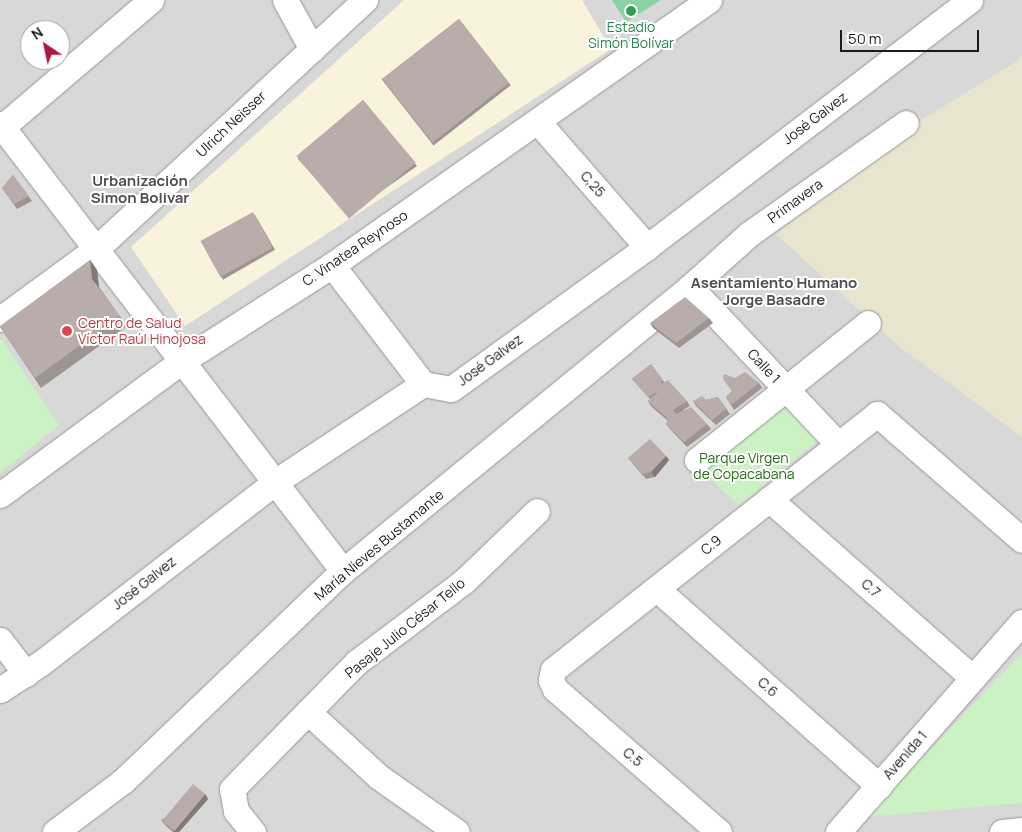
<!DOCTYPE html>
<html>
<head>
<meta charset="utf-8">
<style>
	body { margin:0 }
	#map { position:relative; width:1022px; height:832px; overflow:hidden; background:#ebe6e1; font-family:Manrope,sans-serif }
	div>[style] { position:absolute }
	.residential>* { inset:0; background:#d9d8d8 }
	.education>* { inset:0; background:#faf3db }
	.farmland>* { inset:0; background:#e8e4ce }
	.park>* { inset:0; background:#caf2c2 }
	.pitch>* { inset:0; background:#88d2a3 }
	.roads { filter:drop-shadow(0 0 1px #989898) drop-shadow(0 0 1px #989898) }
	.minor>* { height:25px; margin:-12.5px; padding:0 12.5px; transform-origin:12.5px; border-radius:12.5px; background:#fff }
	.wall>* { inset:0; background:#9e9593; transform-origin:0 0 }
	.shaded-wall>* { inset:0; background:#817978 }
	.building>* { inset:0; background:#b8adab; transform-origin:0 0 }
	.dots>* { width:14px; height:14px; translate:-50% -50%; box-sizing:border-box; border:2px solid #fff; border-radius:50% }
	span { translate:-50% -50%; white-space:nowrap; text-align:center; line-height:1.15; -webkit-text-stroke:4px #fff; paint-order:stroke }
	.leisure-label { font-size:14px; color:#27864d }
	.street-label { font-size:14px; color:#1b1b1b }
	.health-label { font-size:14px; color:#be3a42 }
	.left { translate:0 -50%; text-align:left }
	.park-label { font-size:14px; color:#256a18 }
	.neighbourhood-label { font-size:15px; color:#4e4e4e; font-weight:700 }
	.north { position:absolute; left:20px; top:20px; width:50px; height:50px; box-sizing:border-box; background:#fff; border:1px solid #a4a4a4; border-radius:50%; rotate:326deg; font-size:14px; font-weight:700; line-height:20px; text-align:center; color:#1b1b1b }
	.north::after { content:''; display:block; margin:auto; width:18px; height:22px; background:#ae173d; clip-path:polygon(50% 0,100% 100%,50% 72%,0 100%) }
	.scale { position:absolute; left:840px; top:30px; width:139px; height:22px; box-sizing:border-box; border:2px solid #1b1b1b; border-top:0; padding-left:6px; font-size:15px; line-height:18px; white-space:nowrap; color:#1b1b1b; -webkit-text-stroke:4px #fff; paint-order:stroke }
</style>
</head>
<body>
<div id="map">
	<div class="residential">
		<i style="clip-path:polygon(evenodd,0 0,1022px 0,1022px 55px,1016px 62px,902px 132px,776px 234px,900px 347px,1022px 437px,1022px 832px,0 832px,0 0,30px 30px,60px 30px,60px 60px,30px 60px,30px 30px)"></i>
	</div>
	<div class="education">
		<i style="clip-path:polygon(404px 0,582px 0,611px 49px,185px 326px,131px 247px)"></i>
	</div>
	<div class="farmland">
		<i style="clip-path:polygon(1022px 55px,1022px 437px,900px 347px,776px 234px,902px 132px,1016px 62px)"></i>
	</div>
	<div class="park">
		<i style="clip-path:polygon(1px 338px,59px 425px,0 473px,0 339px)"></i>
		<i style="clip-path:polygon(783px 403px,819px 440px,739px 505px,698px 468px)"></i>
		<i style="clip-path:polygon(1022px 653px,1022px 803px,866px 817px)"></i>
	</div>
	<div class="pitch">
		<i style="clip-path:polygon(612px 0,661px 0,626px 22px)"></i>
	</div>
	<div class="roads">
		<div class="minor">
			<i style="left:285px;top:0;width:56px;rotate:61.1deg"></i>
			<i style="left:538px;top:122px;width:166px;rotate:48.9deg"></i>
			<i style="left:0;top:124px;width:563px;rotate:52.5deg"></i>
			<i style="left:0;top:129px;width:199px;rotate:-40.5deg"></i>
			<i style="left:332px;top:265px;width:150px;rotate:52.6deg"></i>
			<i style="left:690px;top:287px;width:216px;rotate:46.7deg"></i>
			<i style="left:0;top:319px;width:119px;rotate:-36.1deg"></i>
			<i style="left:96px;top:249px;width:367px;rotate:-42.8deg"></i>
			<i style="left:697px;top:460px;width:219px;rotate:-38.7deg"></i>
			<i style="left:0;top:495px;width:226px;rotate:-36.4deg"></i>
			<i style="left:182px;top:361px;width:178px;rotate:-32.6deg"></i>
			<i style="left:332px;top:265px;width:461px;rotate:-35.1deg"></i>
			<i style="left:769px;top:499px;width:271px;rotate:41.3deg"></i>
			<i style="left:657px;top:589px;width:297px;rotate:41.6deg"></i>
			<i style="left:0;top:640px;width:43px;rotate:52.6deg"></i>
			<i style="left:0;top:690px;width:49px;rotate:-33.4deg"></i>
			<i style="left:41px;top:663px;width:296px;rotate:-37.7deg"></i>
			<i style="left:275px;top:482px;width:178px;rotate:-33.5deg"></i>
			<i style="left:423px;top:384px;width:28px;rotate:10deg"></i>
			<i style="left:451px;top:389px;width:242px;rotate:-35.9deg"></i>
			<i style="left:647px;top:247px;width:407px;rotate:-37.4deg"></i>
			<i style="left:308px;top:712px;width:96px;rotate:42.5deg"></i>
			<i style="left:379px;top:777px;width:95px;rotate:35.2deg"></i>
			<i style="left:55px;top:832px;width:85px;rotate:-36.9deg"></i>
			<i style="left:123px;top:781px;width:304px;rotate:-43.7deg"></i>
			<i style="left:343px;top:571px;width:448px;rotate:-39.3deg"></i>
			<i style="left:690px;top:287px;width:79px;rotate:-41.9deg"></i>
			<i style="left:749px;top:234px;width:192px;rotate:-35.3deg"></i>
			<i style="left:253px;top:832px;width:27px;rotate:-129deg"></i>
			<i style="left:236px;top:811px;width:22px;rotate:-100deg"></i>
			<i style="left:232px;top:789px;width:178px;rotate:-45.5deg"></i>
			<i style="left:357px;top:662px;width:134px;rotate:-37.1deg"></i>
			<i style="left:464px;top:581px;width:101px;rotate:-43.8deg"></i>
			<i style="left:719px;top:832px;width:218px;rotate:-138.9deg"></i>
			<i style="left:555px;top:689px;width:10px;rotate:-114deg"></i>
			<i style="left:551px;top:680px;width:10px;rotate:-79deg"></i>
			<i style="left:553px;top:670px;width:413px;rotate:-38.3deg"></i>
			<i style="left:877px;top:414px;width:192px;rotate:41deg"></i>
			<i style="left:838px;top:832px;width:279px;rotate:-48.8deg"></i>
			<i style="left:1002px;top:832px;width:20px;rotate:-6deg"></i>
		</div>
	</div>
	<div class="wall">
		<i style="left:459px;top:19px;width:84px;height:98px;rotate:52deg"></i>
		<i style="clip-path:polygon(363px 100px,417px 166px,348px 215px,298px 159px)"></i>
		<i style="clip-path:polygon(13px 175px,32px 201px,17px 209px,2px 188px)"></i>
		<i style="left:255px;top:215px;width:40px;height:60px;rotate:60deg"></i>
		<i style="clip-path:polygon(90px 260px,97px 270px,99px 287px,127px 326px,41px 388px,0 327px)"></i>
		<i style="clip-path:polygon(709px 318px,713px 323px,679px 348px,653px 328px,650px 323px)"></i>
		<i style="clip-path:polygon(651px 364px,664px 382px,687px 401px,690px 406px,683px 410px,707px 424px,711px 429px,687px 447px,670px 429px,666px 424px,668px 421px,651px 406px,648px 401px,650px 399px,632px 379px)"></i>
		<i style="clip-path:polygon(735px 378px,759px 383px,762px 388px,734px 410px,726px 397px,732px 391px)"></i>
		<i style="clip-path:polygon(718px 397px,730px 414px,716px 425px,696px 406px,693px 401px,706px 400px)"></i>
		<i style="clip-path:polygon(666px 456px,669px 460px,655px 477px,646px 479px,628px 458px)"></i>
		<i style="clip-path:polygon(205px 794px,208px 799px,179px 832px,173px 832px,165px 825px,161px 820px)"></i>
	</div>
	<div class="shaded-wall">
		<i style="clip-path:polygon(90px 260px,97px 270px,99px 288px,92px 279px)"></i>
		<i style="clip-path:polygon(666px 456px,669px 460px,655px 477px,651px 472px)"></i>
		<i style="clip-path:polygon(205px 794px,208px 799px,179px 832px,174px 832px,173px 830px)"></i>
	</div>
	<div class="building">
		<i style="left:459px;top:19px;width:81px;height:97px;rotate:52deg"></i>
		<i style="left:363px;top:100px;width:82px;height:87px;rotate:50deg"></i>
		<i style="clip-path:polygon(13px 175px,29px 196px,14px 204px,2px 188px)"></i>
		<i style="left:253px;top:212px;width:41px;height:60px;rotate:61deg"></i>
		<i style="clip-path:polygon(90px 260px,92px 279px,120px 316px,35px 378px,0 327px,0 326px)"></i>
		<i style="clip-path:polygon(685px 297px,709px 318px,676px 343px,650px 323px)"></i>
		<i style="clip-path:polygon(651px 364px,662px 379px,661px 384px,668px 380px,687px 401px,673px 410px,676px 414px,691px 407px,707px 424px,684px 442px,666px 424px,668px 419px,648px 401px,659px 391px,648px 397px,632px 379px)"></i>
		<i style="clip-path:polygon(745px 372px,759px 383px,731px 405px,726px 397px,732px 391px,723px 379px,724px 374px,735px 378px)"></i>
		<i style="clip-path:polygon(702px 396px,706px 400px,718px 397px,726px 409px,712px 420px,693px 401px)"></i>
		<i style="clip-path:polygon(650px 439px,666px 456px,651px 472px,643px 474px,628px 458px)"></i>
		<i style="left:193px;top:784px;width:16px;height:48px;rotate:40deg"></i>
	</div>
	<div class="dots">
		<i style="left:631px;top:11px;background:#2e9e5b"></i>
		<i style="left:67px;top:331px;background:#e0444e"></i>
	</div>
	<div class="leisure-label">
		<span style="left:631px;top:35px">Estadio<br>Simón Bolívar</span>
	</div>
	<div class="street-label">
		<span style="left:815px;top:118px;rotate:-37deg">José Galvez</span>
		<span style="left:231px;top:124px;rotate:-43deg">Ulrich Neisser</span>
		<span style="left:593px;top:184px;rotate:49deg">C,25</span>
		<span style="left:795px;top:201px;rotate:-36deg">Primavera</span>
		<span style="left:355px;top:248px;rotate:-34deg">C. Vinatea Reynoso</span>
		<span style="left:490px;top:360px;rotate:-36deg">José Galvez</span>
		<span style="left:764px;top:366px;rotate:47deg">Calle 1</span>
		<span style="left:379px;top:545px;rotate:-40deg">María Nieves Bustamante</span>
		<span style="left:711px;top:545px;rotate:-39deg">C.9</span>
		<span style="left:144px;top:583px;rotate:-38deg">José Galvez</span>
		<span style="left:871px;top:588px;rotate:41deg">C.7</span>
		<span style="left:405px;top:628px;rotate:-39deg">Pasaje Julio César Tello</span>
		<span style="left:768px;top:687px;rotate:42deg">C.6</span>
		<span style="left:905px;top:755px;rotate:-49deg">Avenida 1</span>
		<span style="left:633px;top:757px;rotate:41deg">C.5</span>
	</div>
	<div class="health-label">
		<span class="left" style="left:78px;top:331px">Centro de Salud<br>Víctor Raúl Hinojosa</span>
	</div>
	<div class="park-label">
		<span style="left:744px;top:466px">Parque Virgen<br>de Copacabana</span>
	</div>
	<div class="neighbourhood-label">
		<span style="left:140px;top:189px">Urbanización<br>Simon Bolivar</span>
		<span style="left:774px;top:291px">Asentamiento Humano<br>Jorge Basadre</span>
	</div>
	<div class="north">N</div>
	<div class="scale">50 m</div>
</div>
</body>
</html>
